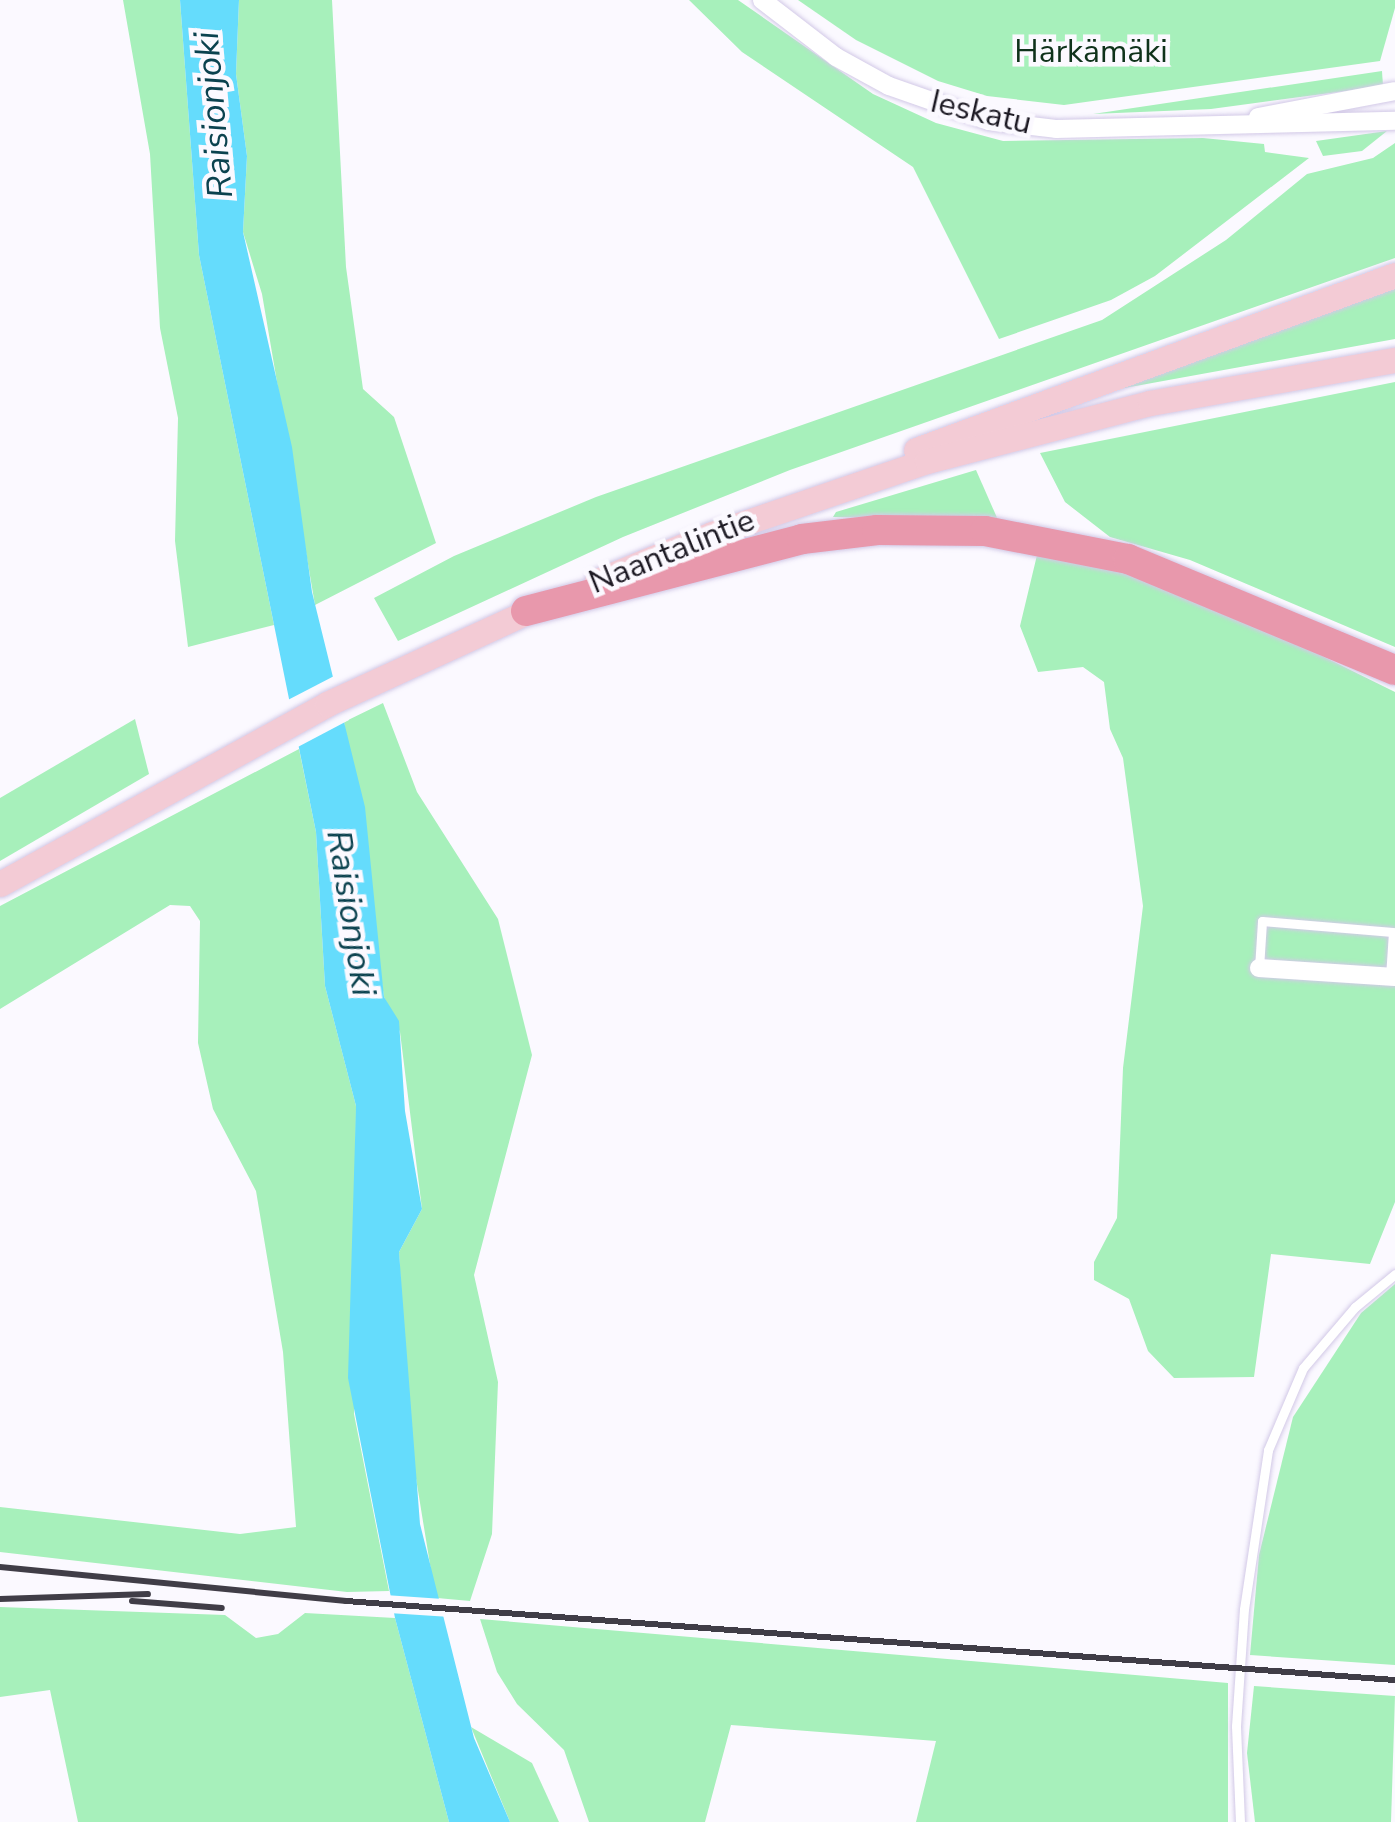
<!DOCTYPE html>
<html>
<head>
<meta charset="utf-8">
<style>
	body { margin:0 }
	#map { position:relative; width:1395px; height:1822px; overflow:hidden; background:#fbf9ff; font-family:"Nunito Sans",sans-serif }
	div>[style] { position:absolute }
	.green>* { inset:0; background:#a7f0bb }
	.water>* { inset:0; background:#65dcfc }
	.pier>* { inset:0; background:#fbf9ff }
	.roads { filter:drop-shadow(0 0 2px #d2c9e7) drop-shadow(0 0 2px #d2c9e7) }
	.lane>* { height:9px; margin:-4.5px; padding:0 4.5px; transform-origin:4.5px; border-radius:4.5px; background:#fff }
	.street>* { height:18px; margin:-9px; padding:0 9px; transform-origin:9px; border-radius:9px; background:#fff }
	.secondary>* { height:25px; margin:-12.5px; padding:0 12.5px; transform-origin:12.5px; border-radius:12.5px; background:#f3cbd5 }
	.primary>* { height:30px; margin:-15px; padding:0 15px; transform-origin:15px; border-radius:15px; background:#e898ac }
	.rail>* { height:6px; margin:-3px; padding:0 3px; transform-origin:3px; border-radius:3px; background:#403d47 }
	span { translate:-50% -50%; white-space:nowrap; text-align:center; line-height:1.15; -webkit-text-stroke:9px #fbf9ff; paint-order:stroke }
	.park-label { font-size:32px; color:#0f321b }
	.street-label { font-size:32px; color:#1d1a24 }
	.water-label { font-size:35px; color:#0b424f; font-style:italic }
</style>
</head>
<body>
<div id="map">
	<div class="green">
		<i style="clip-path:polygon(123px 0,180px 0,199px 255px,274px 625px,188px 647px,175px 541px,178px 418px,160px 328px,150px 154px)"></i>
		<i style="clip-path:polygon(239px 0,332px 0,346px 267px,363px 389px,394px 417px,436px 543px,315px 605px,262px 294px,243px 232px,247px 156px,236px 74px)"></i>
		<i style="clip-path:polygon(689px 0,738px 0,873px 94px,936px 123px,1003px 141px,1203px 138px,1264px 144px,1265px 152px,1309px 158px,1155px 276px,1111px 300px,999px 339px,913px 167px,742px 52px)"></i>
		<i style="clip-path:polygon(798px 0,1395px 0,1395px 8px,1380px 61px,1064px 105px,987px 96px,938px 81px,856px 40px)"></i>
		<i style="clip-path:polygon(1382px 71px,1383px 86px,1211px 109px,1093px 114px)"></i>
		<i style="clip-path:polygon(1387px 131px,1362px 151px,1323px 156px,1316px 141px)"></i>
		<i style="clip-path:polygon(1395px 143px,1395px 258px,790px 470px,623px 537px,398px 641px,374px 598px,454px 556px,596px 497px,1102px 320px,1226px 240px,1307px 174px,1373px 158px)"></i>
		<i style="clip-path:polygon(1395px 286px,1395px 339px,1119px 389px,1118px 386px)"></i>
		<i style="clip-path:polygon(1395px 382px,1395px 647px,1190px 560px,1110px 537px,1065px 502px,1040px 453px)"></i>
		<i style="clip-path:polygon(976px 470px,998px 520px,833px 517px,836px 512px)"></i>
		<i style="clip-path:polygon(1038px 551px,1100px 560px,1223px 607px,1395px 692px,1395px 1202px,1370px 1264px,1271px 1254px,1254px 1377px,1174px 1378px,1148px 1351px,1129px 1299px,1094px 1280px,1094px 1262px,1117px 1218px,1123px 1068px,1143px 906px,1123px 758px,1110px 729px,1104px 682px,1083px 667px,1038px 672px,1020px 626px)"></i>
		<i style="clip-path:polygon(383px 703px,417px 792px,498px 919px,532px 1055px,474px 1275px,498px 1382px,492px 1534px,470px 1601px,437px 1598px,434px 1589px,408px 1429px,399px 1252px,422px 1209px,400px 1032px,384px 997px,344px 722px)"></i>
		<i style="clip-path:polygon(135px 719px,149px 774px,0 861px,0 798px)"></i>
		<i style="clip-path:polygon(299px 749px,316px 832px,325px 986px,356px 1106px,354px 1414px,389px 1591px,347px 1592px,0 1552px,0 1507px,240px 1534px,296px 1527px,283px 1352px,256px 1191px,213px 1109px,198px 1043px,200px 921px,190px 906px,170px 905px,0 1009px,0 906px)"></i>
		<i style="clip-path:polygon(1395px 1284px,1395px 1665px,1250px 1655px,1259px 1555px,1293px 1417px,1361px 1313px)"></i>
		<i style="clip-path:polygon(0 1607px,225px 1615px,256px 1638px,278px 1634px,305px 1613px,395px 1618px,449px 1822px,78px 1822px,50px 1690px,0 1697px)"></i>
		<i style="clip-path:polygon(480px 1619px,1228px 1683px,1228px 1822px,916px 1822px,936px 1741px,731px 1725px,705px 1822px,589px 1822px,564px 1750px,517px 1704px,497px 1672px)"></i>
		<i style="clip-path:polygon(1254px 1686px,1395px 1696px,1391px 1822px,1255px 1822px,1247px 1753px)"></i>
		<i style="clip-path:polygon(471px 1727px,532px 1763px,559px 1822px,510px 1822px)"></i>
	</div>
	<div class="water">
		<i style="clip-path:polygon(180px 0,239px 0,236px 74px,247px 156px,243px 232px,292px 447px,312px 592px,365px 807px,384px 997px,399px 1021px,405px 1111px,422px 1209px,399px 1252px,420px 1524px,474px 1738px,510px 1822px,449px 1822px,395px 1618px,348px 1378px,356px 1106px,325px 986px,316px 832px,199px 255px)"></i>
	</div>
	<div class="pier">
		<i style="clip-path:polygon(338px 674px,349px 720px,294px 749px,284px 702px)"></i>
		<i style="clip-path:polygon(385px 1595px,443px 1599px,450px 1617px,389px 1613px)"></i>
	</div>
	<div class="roads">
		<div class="lane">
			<i style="left:1259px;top:968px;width:47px;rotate:-86.3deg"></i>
			<i style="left:1262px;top:921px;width:131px;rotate:4.8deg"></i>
			<i style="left:1393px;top:932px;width:45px;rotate:93.8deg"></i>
			<i style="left:1240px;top:1822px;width:96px;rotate:-92.4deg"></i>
			<i style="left:1236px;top:1726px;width:117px;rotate:-86.1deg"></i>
			<i style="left:1244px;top:1609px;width:161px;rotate:-81.4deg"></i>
			<i style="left:1268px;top:1450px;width:89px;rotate:-66.9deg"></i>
			<i style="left:1303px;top:1368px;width:80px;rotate:-49.6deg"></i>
			<i style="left:1355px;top:1307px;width:52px;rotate:-39.5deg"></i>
		</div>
		<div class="street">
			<i style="left:762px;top:0;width:93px;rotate:37.6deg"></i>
			<i style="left:836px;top:57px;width:60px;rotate:28.7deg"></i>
			<i style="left:889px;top:86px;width:106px;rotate:19.3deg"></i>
			<i style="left:989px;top:121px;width:67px;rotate:6.8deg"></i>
			<i style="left:1056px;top:129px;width:339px;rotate:-1.4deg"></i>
			<i style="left:1258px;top:117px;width:139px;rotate:-10.7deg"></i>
			<i style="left:1259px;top:968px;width:136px;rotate:3.8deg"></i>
		</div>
		<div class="secondary">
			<i style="left:916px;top:450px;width:510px;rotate:-20.07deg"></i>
			<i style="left:597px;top:581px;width:124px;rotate:-22.2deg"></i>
			<i style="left:712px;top:534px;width:227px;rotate:-18.8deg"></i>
			<i style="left:927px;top:461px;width:230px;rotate:-14.6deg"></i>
			<i style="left:1150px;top:403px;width:249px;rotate:-10deg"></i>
			<i style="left:0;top:884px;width:373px;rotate:-28.8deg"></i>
			<i style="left:327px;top:704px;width:237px;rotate:-24.7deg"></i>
		</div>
		<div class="primary">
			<i style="left:526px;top:611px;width:285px;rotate:-14.6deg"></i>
			<i style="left:802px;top:539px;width:76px;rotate:-6.8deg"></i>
			<i style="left:877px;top:530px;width:108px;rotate:0.5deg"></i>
			<i style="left:985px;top:531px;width:146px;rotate:11.1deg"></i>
			<i style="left:1128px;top:559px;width:289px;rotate:22.6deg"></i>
		</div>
	</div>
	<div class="rail">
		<i style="left:0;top:1567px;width:348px;rotate:5.6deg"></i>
		<i style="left:346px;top:1601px;width:1052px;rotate:4.31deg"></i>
		<i style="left:0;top:1599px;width:148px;rotate:-1.9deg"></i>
		<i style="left:132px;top:1601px;width:90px;rotate:4.4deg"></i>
	</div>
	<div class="park-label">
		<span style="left:1091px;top:52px">Härkämäki</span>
	</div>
	<div class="street-label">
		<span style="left:981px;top:113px;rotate:13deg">Ieskatu</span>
		<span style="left:672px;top:552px;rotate:-22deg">Naantalintie</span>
	</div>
	<div class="water-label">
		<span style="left:214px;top:115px;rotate:-95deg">Raisionjoki</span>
		<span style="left:351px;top:913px;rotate:81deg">Raisionjoki</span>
	</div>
</div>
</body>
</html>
